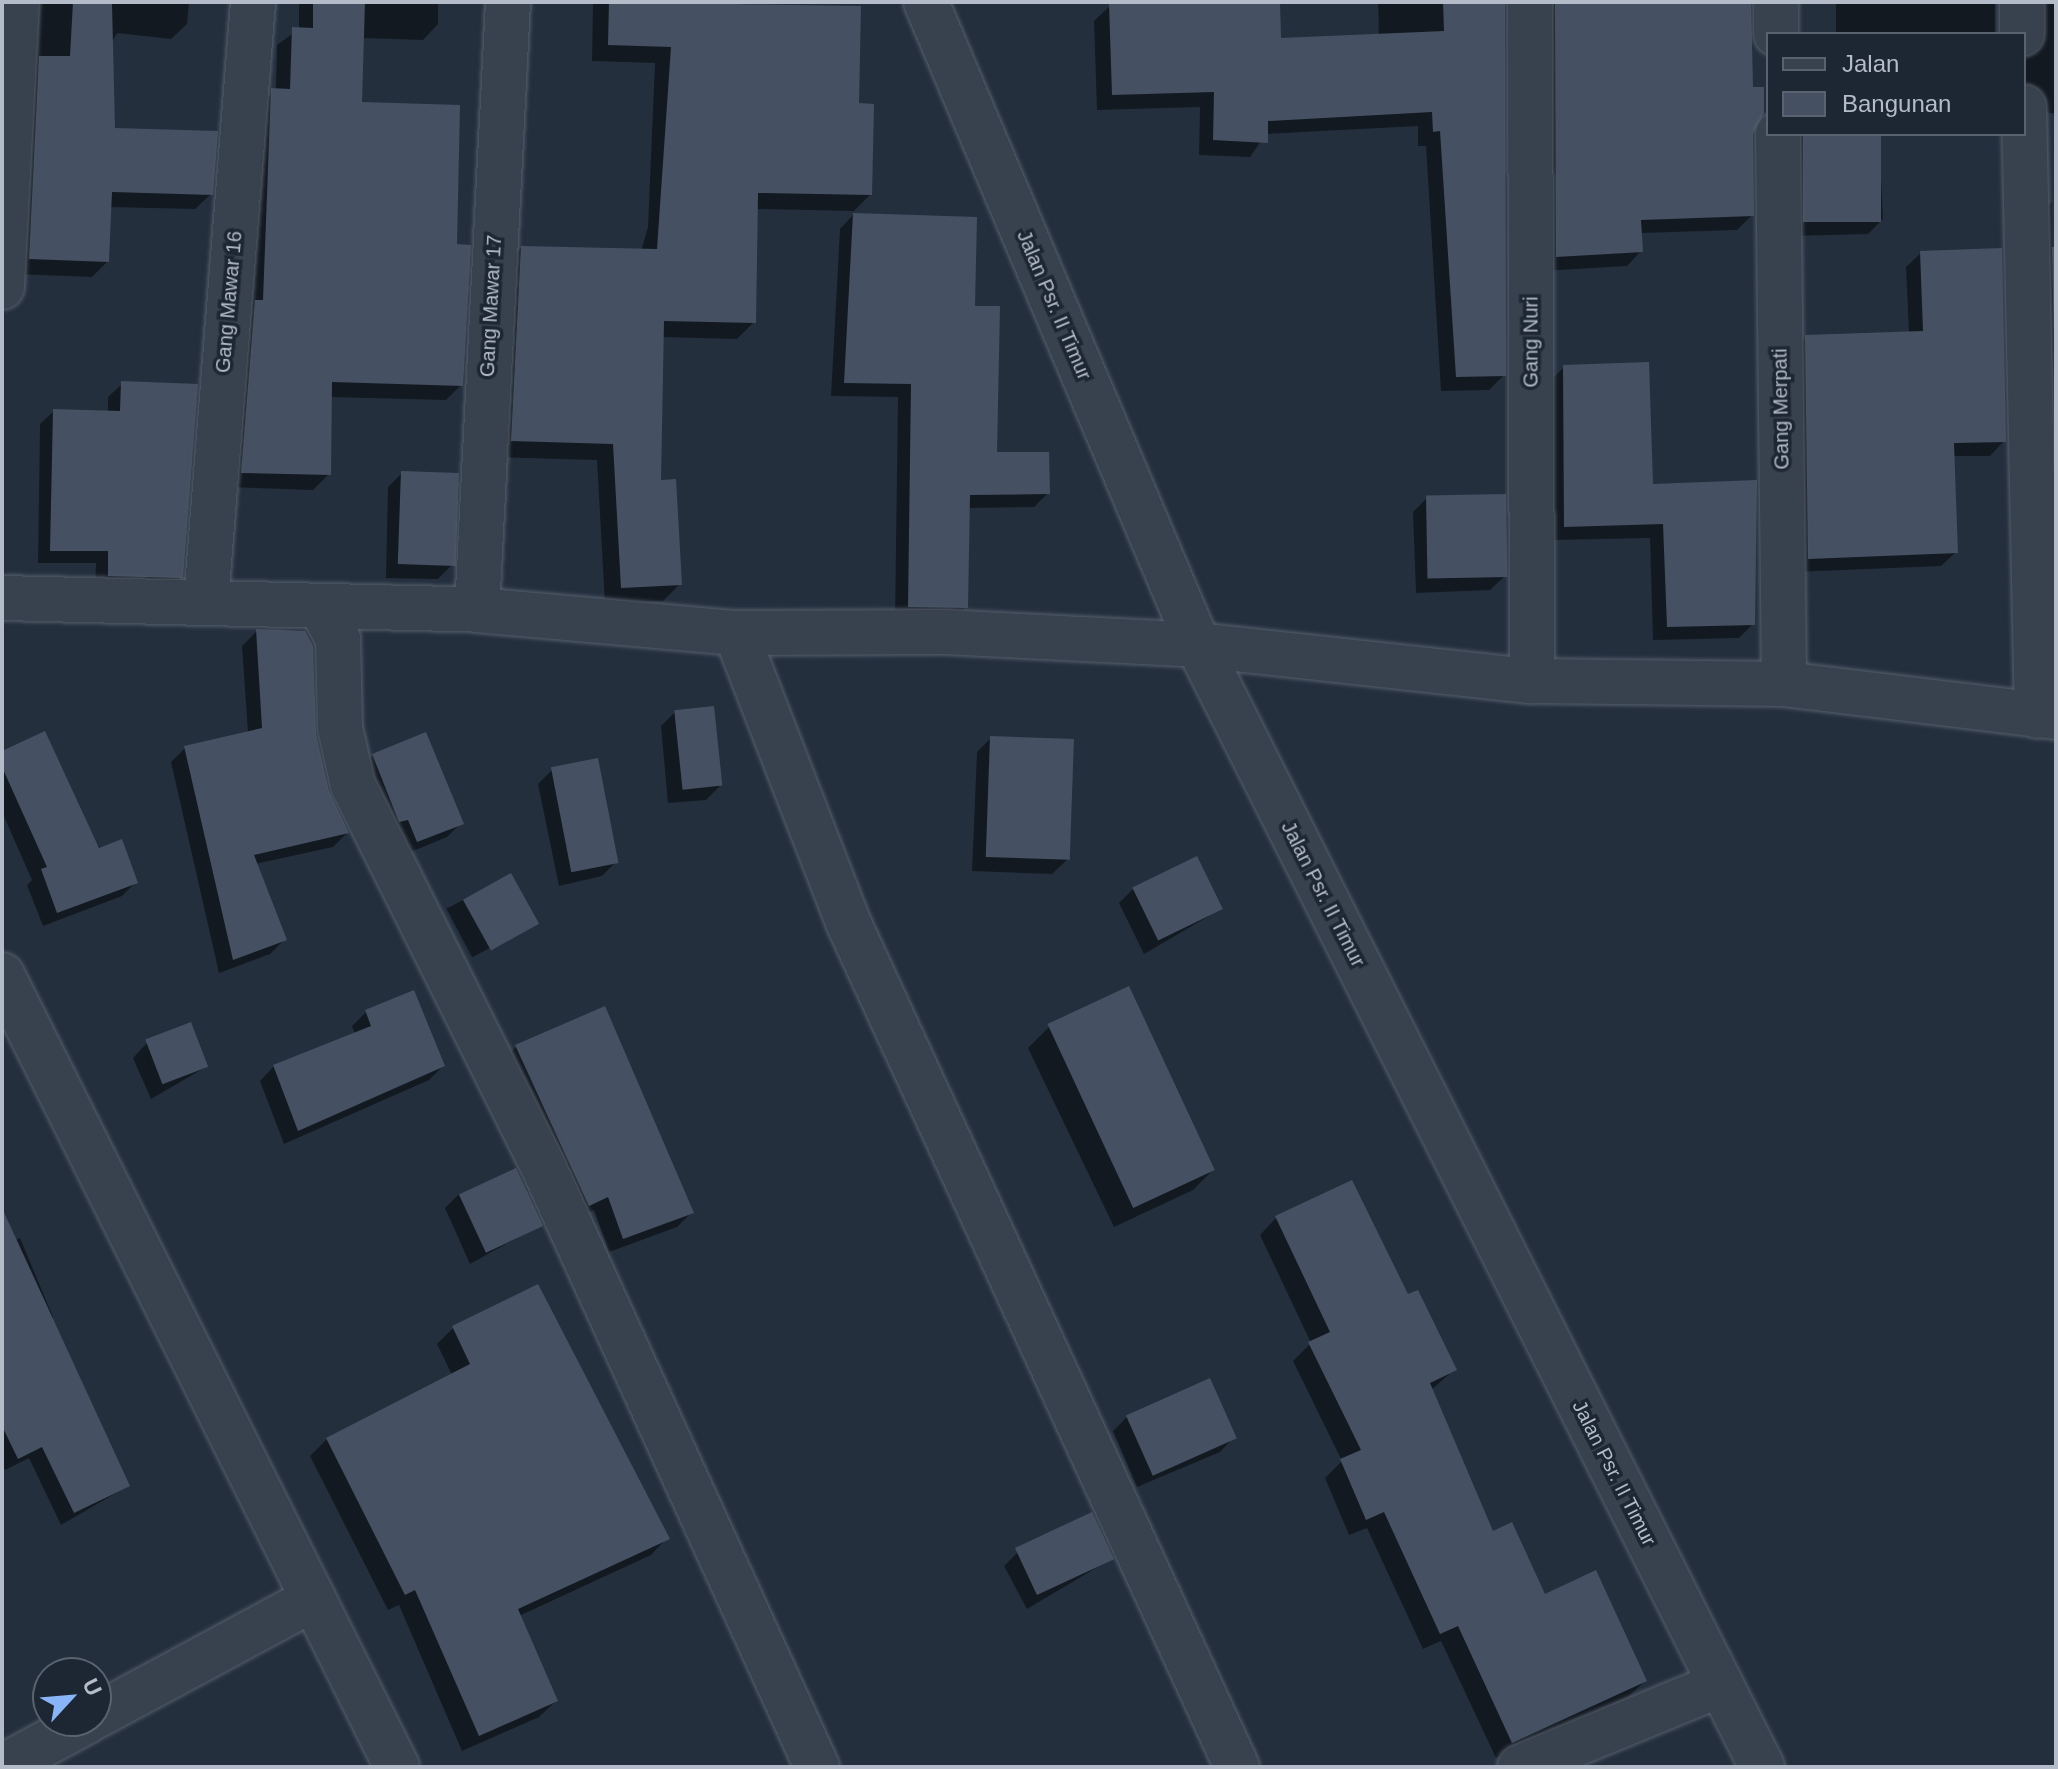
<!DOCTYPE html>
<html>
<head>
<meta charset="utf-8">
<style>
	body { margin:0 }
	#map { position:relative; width:2058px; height:1769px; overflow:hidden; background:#242f3e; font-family:Arial,sans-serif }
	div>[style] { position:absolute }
	.shadow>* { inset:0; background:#0007; transform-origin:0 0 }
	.building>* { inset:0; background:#455162; transform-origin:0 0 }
	.roads { filter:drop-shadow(0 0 2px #565f6c) drop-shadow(0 0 2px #565f6c) }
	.street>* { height:44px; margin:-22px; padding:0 22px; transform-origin:22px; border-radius:22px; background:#38414e }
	span { translate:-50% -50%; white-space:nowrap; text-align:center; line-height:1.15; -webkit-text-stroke:7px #1d2633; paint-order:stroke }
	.street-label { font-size:20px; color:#b4bcc9 }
	.frame { position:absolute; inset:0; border:4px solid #b4bcc9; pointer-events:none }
	.legend { position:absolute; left:1766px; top:32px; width:260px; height:104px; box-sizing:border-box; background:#1d2633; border:2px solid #59626f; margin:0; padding:10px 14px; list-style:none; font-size:24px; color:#b4bcc9 }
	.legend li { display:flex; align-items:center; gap:16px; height:40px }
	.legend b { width:40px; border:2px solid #59626f }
	.north { position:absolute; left:32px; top:1657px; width:80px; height:80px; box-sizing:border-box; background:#1d2633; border:2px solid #59626f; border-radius:50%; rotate:64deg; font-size:22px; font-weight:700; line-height:32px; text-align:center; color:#b4bcc9 }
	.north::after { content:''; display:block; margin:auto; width:28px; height:36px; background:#8ab4f8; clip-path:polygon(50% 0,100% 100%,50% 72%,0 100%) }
</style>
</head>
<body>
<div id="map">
	<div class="shadow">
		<i style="clip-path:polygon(19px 2px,189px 2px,187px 24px,171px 39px,117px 33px,111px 43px,113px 130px,211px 194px,195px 209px,109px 207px,107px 262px,92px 277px,14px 274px)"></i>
		<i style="clip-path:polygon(299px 2px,438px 2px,438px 24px,423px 40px,362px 38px,360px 104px,455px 246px,461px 385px,446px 400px,330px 397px,329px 474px,313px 490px,227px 487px,257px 105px,276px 90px,277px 45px,299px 29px)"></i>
		<i style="clip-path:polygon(593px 2px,756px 2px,857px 105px,870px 195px,854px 211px,756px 209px,754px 322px,737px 339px,662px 337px,659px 482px,680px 584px,663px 601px,605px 604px,597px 460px,495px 457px,505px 265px,521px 248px,641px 251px,648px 227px,655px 63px,592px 61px)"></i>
		<i style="clip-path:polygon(1278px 2px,1279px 41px,1379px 36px,1378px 2px,1503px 2px,1504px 375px,1489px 390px,1441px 391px,1426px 146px,1418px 146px,1418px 126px,1266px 134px,1250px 157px,1199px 155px,1200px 107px,1097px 110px,1094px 21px,1110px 6px)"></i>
		<i style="clip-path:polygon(1535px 2px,1749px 2px,1752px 215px,1737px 230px,1640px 233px,1641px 251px,1627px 266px,1542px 271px)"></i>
		<i style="left:1836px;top:2px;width:159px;height:32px"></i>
		<i style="clip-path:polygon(2027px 2px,2056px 2px,2056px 114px,2024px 108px)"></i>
		<i style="clip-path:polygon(1793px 134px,1879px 134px,1883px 219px,1868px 234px,1790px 236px)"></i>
		<i style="clip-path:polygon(2052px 202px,2056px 490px,2043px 491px,2037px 216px)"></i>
		<i style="clip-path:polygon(853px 215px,973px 308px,995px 454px,1048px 493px,1034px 507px,968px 508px,966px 607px,952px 621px,895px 620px,898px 397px,831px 396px,840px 229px)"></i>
		<i style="clip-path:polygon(1921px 253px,2004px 441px,1990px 456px,1952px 456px,1956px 552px,1941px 566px,1794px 572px,1792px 351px,1806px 337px,1909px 333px,1906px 267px)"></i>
		<i style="clip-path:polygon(1564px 367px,1753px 624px,1739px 638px,1653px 640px,1650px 538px,1550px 540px,1550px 381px)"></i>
		<i style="clip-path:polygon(122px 384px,181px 577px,167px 590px,95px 588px,96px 563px,38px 563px,40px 424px,54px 411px,108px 412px,108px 397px)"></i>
		<i style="clip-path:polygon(402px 473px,452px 565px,438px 579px,386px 578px,388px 487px)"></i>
		<i style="clip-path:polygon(1427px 498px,1505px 576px,1490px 590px,1416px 593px,1413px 512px)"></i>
		<i style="clip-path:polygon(257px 631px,314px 734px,327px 792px,347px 833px,333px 847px,255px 864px,284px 940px,270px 954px,219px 973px,171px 762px,185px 748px,248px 733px,242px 646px)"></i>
		<i style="clip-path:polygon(675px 712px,720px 786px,706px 800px,668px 803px,661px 726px)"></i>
		<i style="clip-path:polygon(991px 738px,1067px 860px,1052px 874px,972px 871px,977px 752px)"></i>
		<i style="clip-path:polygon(2px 753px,136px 882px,122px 896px,43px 926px,27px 885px,32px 880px,2px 812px)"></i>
		<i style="clip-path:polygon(373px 755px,461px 823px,447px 837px,403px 855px,358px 770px)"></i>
		<i style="clip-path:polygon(552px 770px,616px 862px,602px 876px,559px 886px,538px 784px)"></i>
		<i style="left:510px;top:875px;width:55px;height:72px;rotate:62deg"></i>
		<i style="clip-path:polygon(1133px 889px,1221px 909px,1144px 954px,1119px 903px)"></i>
		<i style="clip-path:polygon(413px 993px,443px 1066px,429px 1080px,284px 1144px,260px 1081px,274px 1066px,355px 1034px,352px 1026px,366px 1012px)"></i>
		<i style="clip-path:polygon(604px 1009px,691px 1213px,677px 1227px,609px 1252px,594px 1210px,574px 1218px,502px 1061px,516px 1047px)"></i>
		<i style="clip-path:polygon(1049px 1027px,1214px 1169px,1193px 1190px,1114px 1227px,1028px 1048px)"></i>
		<i style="clip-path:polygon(147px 1043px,206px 1067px,151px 1099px,133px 1058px)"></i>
		<i style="clip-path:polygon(459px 1194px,540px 1225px,470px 1264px,445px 1208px)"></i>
		<i style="clip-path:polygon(1276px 1218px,1407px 1297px,1454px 1370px,1431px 1390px,1492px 1533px,1544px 1597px,1645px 1681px,1628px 1697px,1496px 1758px,1441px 1641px,1423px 1649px,1367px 1528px,1349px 1535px,1325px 1478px,1342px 1461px,1293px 1361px,1311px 1343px,1260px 1235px)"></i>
		<i style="clip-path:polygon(20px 1238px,53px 1317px,48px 1323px,128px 1486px,61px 1525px,29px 1458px,5px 1470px,2px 1464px,2px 1247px)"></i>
		<i style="clip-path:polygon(453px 1328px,667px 1538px,651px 1555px,519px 1616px,556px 1701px,539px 1717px,462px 1751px,399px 1605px,388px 1610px,310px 1456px,327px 1439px,452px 1375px,437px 1344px)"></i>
		<i style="clip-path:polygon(1127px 1417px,1234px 1437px,1220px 1452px,1137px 1487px,1113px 1431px)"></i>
		<i style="clip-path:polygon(1018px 1552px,1111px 1559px,1027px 1609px,1004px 1566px)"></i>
	</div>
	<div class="building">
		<i style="clip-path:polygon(73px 2px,112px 4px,115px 128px,218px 131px,213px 195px,112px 192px,109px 262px,29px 259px,39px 56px,70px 56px)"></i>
		<i style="clip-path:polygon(313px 2px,365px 2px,362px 102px,460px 105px,457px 244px,471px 245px,463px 386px,332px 382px,331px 475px,241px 473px,255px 300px,263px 300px,271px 88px,290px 89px,292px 27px,313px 28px)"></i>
		<i style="clip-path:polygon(609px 2px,861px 6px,859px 103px,874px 104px,872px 195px,758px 193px,756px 323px,664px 321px,661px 480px,676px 479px,682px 585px,621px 588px,613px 444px,511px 441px,521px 246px,657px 249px,671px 47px,608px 45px)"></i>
		<i style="clip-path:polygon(1280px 2px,1281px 38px,1444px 31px,1443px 2px,1505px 2px,1506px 376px,1456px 377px,1440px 131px,1433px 132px,1432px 112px,1268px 121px,1268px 143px,1213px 140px,1214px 92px,1112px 95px,1109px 4px)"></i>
		<i style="clip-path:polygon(1555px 2px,1751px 2px,1753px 87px,1764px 87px,1764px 113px,1753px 134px,1754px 216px,1641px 220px,1643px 252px,1556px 257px)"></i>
		<i style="left:1803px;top:134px;width:78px;height:88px"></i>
		<i style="clip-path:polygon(853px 213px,977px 217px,975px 306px,1000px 306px,997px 452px,1049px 452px,1050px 494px,970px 495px,968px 608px,908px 607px,911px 384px,844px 383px)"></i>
		<i style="clip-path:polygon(2052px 247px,2056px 247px,2056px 435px)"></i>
		<i style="clip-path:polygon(2002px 248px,2006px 442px,1954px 443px,1958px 553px,1808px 559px,1805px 335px,1923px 331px,1920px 251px)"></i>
		<i style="clip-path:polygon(1649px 362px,1653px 484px,1757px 480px,1755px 625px,1667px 627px,1663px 524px,1564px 527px,1563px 365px)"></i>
		<i style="clip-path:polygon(121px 381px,198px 384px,183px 578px,108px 576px,108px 551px,50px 551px,53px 409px,120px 411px)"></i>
		<i style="left:401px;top:471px;width:58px;height:93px;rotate:2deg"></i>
		<i style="left:1506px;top:494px;width:83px;height:80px;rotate:89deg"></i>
		<i style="clip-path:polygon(256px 629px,305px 631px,313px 646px,316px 734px,329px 791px,349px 833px,254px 855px,287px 940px,233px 960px,184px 746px,262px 728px)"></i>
		<i style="left:714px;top:706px;width:80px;height:40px;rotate:84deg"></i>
		<i style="clip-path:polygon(45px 731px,99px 848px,122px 839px,138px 883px,57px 913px,41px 869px,47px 867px,2px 767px,2px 751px)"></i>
		<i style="clip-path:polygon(426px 732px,464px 824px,417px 842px,408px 820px,399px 822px,372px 754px)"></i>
		<i style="left:990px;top:736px;width:84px;height:121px;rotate:2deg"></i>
		<i style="left:598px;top:758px;width:107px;height:48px;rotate:79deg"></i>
		<i style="left:1197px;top:856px;width:59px;height:72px;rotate:64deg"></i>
		<i style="left:511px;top:873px;width:58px;height:55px;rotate:61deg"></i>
		<i style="left:1129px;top:986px;width:203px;height:90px;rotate:65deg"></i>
		<i style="clip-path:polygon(414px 990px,445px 1066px,298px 1131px,273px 1065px,371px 1026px,365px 1010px)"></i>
		<i style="clip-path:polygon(605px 1006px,694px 1213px,623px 1239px,608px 1197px,589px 1206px,515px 1045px)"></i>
		<i style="left:191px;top:1022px;width:48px;height:49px;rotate:69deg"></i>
		<i style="left:516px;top:1168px;width:64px;height:63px;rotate:65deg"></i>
		<i style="clip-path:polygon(1352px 1180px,1408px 1294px,1418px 1290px,1457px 1370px,1430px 1383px,1493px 1531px,1512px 1522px,1545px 1594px,1596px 1570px,1647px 1681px,1512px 1743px,1458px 1626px,1440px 1634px,1384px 1512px,1366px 1520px,1340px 1459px,1361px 1450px,1308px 1342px,1330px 1332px,1275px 1216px)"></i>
		<i style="clip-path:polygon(2px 1208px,130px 1486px,74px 1513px,42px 1447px,18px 1459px,2px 1426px)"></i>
		<i style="clip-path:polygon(538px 1284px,670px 1539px,518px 1609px,558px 1701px,479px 1736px,415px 1590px,405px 1595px,326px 1438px,470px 1364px,452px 1326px)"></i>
		<i style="left:1210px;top:1378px;width:66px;height:92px;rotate:66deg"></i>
		<i style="left:1092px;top:1512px;width:52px;height:85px;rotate:65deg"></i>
	</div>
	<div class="roads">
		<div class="street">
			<i style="left:926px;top:2px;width:698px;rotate:67.07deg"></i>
			<i style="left:1198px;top:645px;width:1256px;rotate:63.31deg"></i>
			<i style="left:1530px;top:2px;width:679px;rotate:89.83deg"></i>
			<i style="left:1776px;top:2px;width:32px;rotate:90deg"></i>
			<i style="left:2022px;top:2px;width:32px;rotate:90deg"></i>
			<i style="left:2024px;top:107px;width:609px;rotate:88.78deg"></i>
			<i style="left:1778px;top:134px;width:550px;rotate:89.37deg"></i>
			<i style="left:2px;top:287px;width:285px;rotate:-87deg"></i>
			<i style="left:2px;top:598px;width:475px;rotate:1.4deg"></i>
			<i style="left:477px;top:610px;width:260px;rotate:5.1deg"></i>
			<i style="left:736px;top:633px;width:208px;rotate:-0.3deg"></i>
			<i style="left:944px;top:632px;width:254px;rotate:2.9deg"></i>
			<i style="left:1198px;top:645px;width:336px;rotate:6.2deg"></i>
			<i style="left:1532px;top:681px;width:252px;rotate:0.7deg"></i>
			<i style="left:1784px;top:684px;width:274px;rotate:6.9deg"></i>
			<i style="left:206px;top:601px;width:601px;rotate:-85.51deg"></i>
			<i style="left:477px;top:610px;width:609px;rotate:-87.08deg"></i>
			<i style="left:323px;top:611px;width:32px;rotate:62deg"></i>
			<i style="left:338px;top:639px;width:89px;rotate:88.7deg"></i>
			<i style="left:340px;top:728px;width:58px;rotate:77.2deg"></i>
			<i style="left:353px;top:785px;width:426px;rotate:63.5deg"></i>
			<i style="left:543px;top:1166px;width:661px;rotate:65.49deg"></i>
			<i style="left:736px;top:633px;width:310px;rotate:68.8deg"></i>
			<i style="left:848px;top:922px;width:930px;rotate:65.28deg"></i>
			<i style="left:2px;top:975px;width:885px;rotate:63.49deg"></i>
			<i style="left:96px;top:1716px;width:247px;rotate:-28.3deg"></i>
			<i style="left:2px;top:1767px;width:97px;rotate:-28.4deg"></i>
			<i style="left:1520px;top:1767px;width:217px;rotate:-22.4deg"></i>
		</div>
	</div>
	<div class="street-label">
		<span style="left:229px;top:302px;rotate:-85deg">Gang Mawar 16</span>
		<span style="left:1054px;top:305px;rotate:67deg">Jalan Psr. II Timur</span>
		<span style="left:491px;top:306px;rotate:-87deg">Gang Mawar 17</span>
		<span style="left:1531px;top:342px;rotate:-90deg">Gang Nuri</span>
		<span style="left:1781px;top:409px;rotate:-91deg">Gang Merpati</span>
		<span style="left:1323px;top:894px;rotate:63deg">Jalan Psr. II Timur</span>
		<span style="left:1614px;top:1473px;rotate:63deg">Jalan Psr. II Timur</span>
	</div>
	<div class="frame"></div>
	<ul class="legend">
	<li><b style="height:10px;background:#38414e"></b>Jalan</li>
	<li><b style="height:22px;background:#455162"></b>Bangunan</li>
	</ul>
	<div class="north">U</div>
</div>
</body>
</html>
